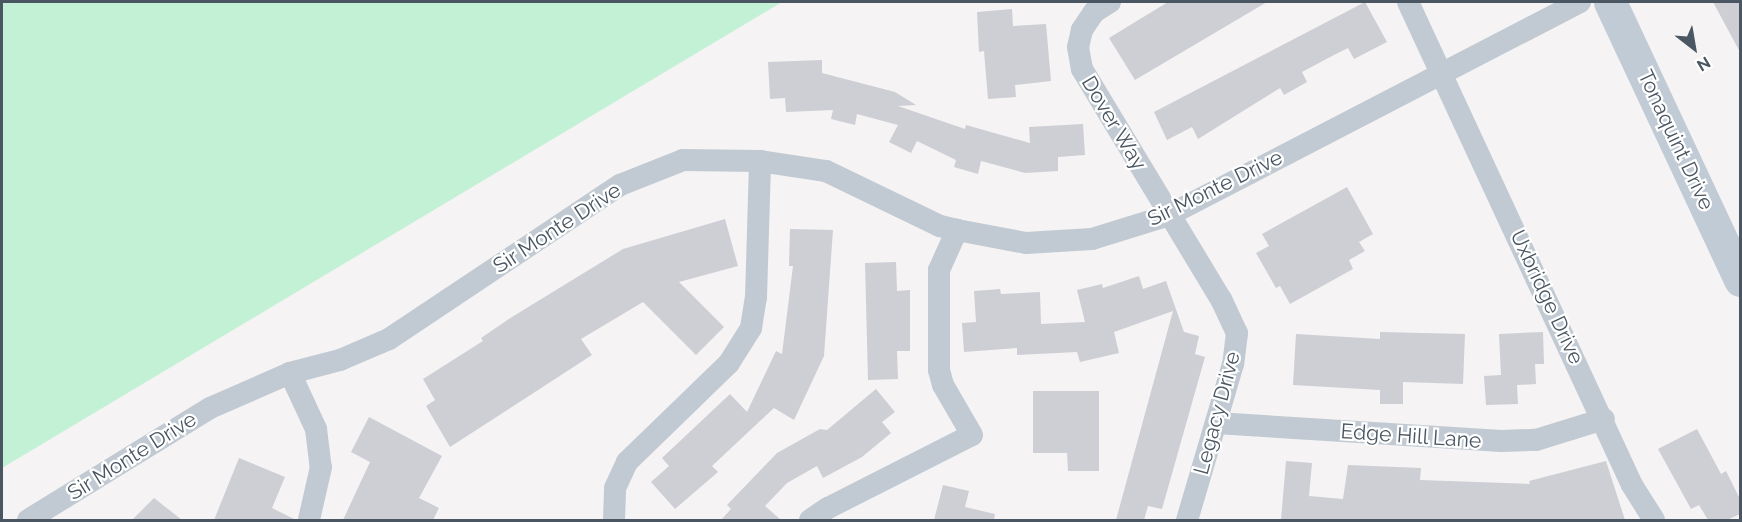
<!DOCTYPE html>
<html>
<head>
<meta charset="utf-8">
<style>
	body { margin:0 }
	#map { position:relative; width:1742px; height:522px; overflow:hidden; background:#f5f3f3; font-family:Raleway,sans-serif }
	div>[style] { position:absolute }
	.green>* { inset:0; background:#c3f1d5 }
	.building>* { inset:0; background:#cdcfd5 }
	.street>* { height:22px; margin:-11px; padding:0 11px; transform-origin:11px; border-radius:11px; background:#c1cad2 }
	.secondary>* { height:33px; margin:-16.5px; padding:0 16.5px; transform-origin:16.5px; border-radius:16.5px; background:#c1cbd6 }
	span { translate:-50% -50%; white-space:nowrap; text-align:center; line-height:1.15; -webkit-text-stroke:4.5px #fff; paint-order:stroke }
	.street-label { font-size:21px; color:#4a5661 }
	.frame { position:absolute; inset:0; border:3px solid #4a5661; pointer-events:none }
	.north { position:absolute; left:1664px; top:18px; width:60px; height:60px; -webkit-text-stroke:4px #fff; paint-order:stroke; rotate:149deg; font-size:16px; font-weight:700; line-height:24px; text-align:center; color:#4a5661 }
	.north::after { content:''; display:block; margin:auto; width:21px; height:27px; background:#4a5661; clip-path:polygon(50% 0,100% 100%,50% 72%,0 100%) }
</style>
</head>
<body>
<div id="map">
	<div class="green">
		<i style="clip-path:polygon(2px 2px,782px 2px,2px 468px)"></i>
	</div>
	<div class="building">
		<i style="clip-path:polygon(1168px 2px,1267px 2px,1135px 80px,1109px 38px)"></i>
		<i style="clip-path:polygon(1365px 2px,1387px 42px,1354px 59px,1348px 48px,1332px 56px,1302px 72px,1307px 82px,1284px 95px,1280px 88px,1198px 139px,1192px 127px,1167px 140px,1154px 112px)"></i>
		<i style="clip-path:polygon(1713px 2px,1740px 2px,1740px 52px)"></i>
		<i style="clip-path:polygon(1012px 9px,1013px 26px,1046px 24px,1051px 81px,1015px 85px,1016px 97px,988px 99px,984px 51px,979px 52px,977px 12px)"></i>
		<i style="clip-path:polygon(822px 60px,822px 73px,895px 92px,916px 105px,898px 106px,965px 129px,966px 125px,1030px 143px,1029px 127px,1083px 124px,1085px 155px,1058px 157px,1058px 171px,1025px 173px,981px 161px,978px 174px,954px 167px,956px 160px,917px 141px,911px 153px,889px 142px,898px 125px,857px 114px,855px 125px,831px 119px,833px 110px,786px 112px,785px 98px,770px 99px,768px 62px)"></i>
		<i style="clip-path:polygon(1347px 187px,1373px 234px,1359px 242px,1365px 251px,1349px 260px,1353px 269px,1290px 304px,1280px 286px,1276px 288px,1256px 253px,1269px 246px,1262px 234px)"></i>
		<i style="clip-path:polygon(725px 219px,738px 266px,679px 282px,724px 327px,696px 355px,643px 302px,581px 339px,592px 355px,450px 447px,426px 406px,435px 400px,423px 379px,483px 341px,481px 338px,512px 317px,623px 249px)"></i>
		<i style="clip-path:polygon(790px 229px,833px 230px,824px 356px,794px 420px,774px 408px,712px 466px,718px 472px,675px 509px,651px 482px,669px 466px,662px 458px,730px 394px,747px 412px,776px 351px,782px 354px,793px 266px,789px 266px)"></i>
		<i style="clip-path:polygon(896px 262px,897px 291px,910px 290px,910px 351px,897px 351px,898px 379px,868px 380px,865px 263px)"></i>
		<i style="clip-path:polygon(1139px 276px,1143px 289px,1166px 281px,1184px 332px,1199px 336px,1195px 354px,1205px 357px,1162px 509px,1148px 506px,1144px 520px,1116px 520px,1173px 311px,1114px 332px,1119px 353px,1080px 362px,1077px 352px,1017px 355px,1017px 348px,964px 352px,962px 323px,976px 322px,974px 291px,1000px 289px,1001px 294px,1040px 292px,1041px 324px,1085px 322px,1077px 290px,1102px 284px,1103px 288px)"></i>
		<i style="clip-path:polygon(1380px 332px,1465px 334px,1463px 384px,1403px 382px,1403px 404px,1380px 404px,1380px 390px,1293px 385px,1296px 334px,1380px 339px)"></i>
		<i style="clip-path:polygon(1543px 332px,1544px 364px,1535px 364px,1536px 384px,1517px 385px,1518px 404px,1486px 405px,1484px 376px,1501px 375px,1499px 334px)"></i>
		<i style="clip-path:polygon(876px 389px,895px 412px,882px 422px,891px 433px,862px 457px,823px 478px,817px 466px,787px 483px,765px 506px,781px 520px,721px 520px,731px 509px,727px 505px,777px 453px,820px 429px,827px 430px)"></i>
		<i style="clip-path:polygon(1033px 391px,1099px 391px,1099px 471px,1068px 471px,1067px 453px,1033px 453px)"></i>
		<i style="clip-path:polygon(369px 417px,442px 456px,419px 498px,439px 508px,433px 520px,343px 520px,370px 462px,351px 452px)"></i>
		<i style="clip-path:polygon(1697px 429px,1721px 474px,1726px 471px,1740px 499px,1740px 514px,1727px 520px,1708px 520px,1699px 505px,1691px 509px,1658px 449px)"></i>
		<i style="clip-path:polygon(239px 458px,285px 477px,272px 508px,296px 520px,214px 520px)"></i>
		<i style="clip-path:polygon(1286px 461px,1312px 463px,1309px 496px,1343px 499px,1348px 465px,1421px 468px,1420px 480px,1530px 484px,1529px 481px,1606px 461px,1625px 520px,1281px 520px)"></i>
		<i style="clip-path:polygon(943px 485px,969px 491px,965px 507px,995px 514px,994px 520px,934px 520px)"></i>
		<i style="clip-path:polygon(154px 498px,182px 520px,132px 520px)"></i>
	</div>
	<div class="street">
		<i style="left:1110px;top:2px;width:19px;rotate:148deg"></i>
		<i style="left:1094px;top:12px;width:22px;rotate:124deg"></i>
		<i style="left:1082px;top:30px;width:17px;rotate:103deg"></i>
		<i style="left:1078px;top:47px;width:22px;rotate:80deg"></i>
		<i style="left:1082px;top:69px;width:269px;rotate:58.9deg"></i>
		<i style="left:1221px;top:299px;width:38px;rotate:65deg"></i>
		<i style="left:1237px;top:333px;width:31px;rotate:97deg"></i>
		<i style="left:1233px;top:364px;width:163px;rotate:106.4deg"></i>
		<i style="left:1408px;top:2px;width:532px;rotate:65.12deg"></i>
		<i style="left:1632px;top:485px;width:41px;rotate:57.8deg"></i>
		<i style="left:290px;top:373px;width:62px;rotate:65.1deg"></i>
		<i style="left:316px;top:429px;width:38px;rotate:83deg"></i>
		<i style="left:321px;top:467px;width:54px;rotate:102.8deg"></i>
		<i style="left:1216px;top:423px;width:286px;rotate:3.6deg"></i>
		<i style="left:1501px;top:441px;width:35px;rotate:-2deg"></i>
		<i style="left:1536px;top:440px;width:71px;rotate:-17.2deg"></i>
		<i style="left:28px;top:520px;width:214px;rotate:-31.6deg"></i>
		<i style="left:210px;top:408px;width:87px;rotate:-23.6deg"></i>
		<i style="left:290px;top:373px;width:52px;rotate:-14.6deg"></i>
		<i style="left:340px;top:360px;width:53px;rotate:-23.2deg"></i>
		<i style="left:389px;top:339px;width:278px;rotate:-33.7deg"></i>
		<i style="left:620px;top:185px;width:68px;rotate:-21.6deg"></i>
		<i style="left:683px;top:160px;width:77px;rotate:0.7deg"></i>
		<i style="left:760px;top:161px;width:67px;rotate:8.6deg"></i>
		<i style="left:826px;top:171px;width:127px;rotate:25.8deg"></i>
		<i style="left:940px;top:226px;width:17px;rotate:13deg"></i>
		<i style="left:957px;top:230px;width:70px;rotate:10.7deg"></i>
		<i style="left:1026px;top:243px;width:66px;rotate:-3.5deg"></i>
		<i style="left:1092px;top:239px;width:81px;rotate:-17.3deg"></i>
		<i style="left:1169px;top:215px;width:463px;rotate:-27.4deg"></i>
		<i style="left:614px;top:520px;width:32px;rotate:-88deg"></i>
		<i style="left:615px;top:488px;width:29px;rotate:-65deg"></i>
		<i style="left:627px;top:462px;width:142px;rotate:-44.1deg"></i>
		<i style="left:729px;top:363px;width:41px;rotate:-57.8deg"></i>
		<i style="left:751px;top:328px;width:30px;rotate:-81deg"></i>
		<i style="left:756px;top:298px;width:137px;rotate:-88.3deg"></i>
		<i style="left:810px;top:520px;width:22px;rotate:-34deg"></i>
		<i style="left:828px;top:508px;width:161px;rotate:-26.9deg"></i>
		<i style="left:972px;top:435px;width:58px;rotate:-120.1deg"></i>
		<i style="left:943px;top:385px;width:16px;rotate:-105deg"></i>
		<i style="left:939px;top:370px;width:100px;rotate:-90deg"></i>
		<i style="left:939px;top:270px;width:44px;rotate:-65.8deg"></i>
	</div>
	<div class="secondary">
		<i style="left:1610px;top:2px;width:307px;rotate:64.9deg"></i>
	</div>
	<div class="street-label">
		<span style="left:1114px;top:123px;rotate:59deg">Dover Way</span>
		<span style="left:1676px;top:140px;rotate:65deg">Tonaquint Drive</span>
		<span style="left:1215px;top:188px;rotate:-26deg">Sir Monte Drive</span>
		<span style="left:557px;top:228px;rotate:-33deg">Sir Monte Drive</span>
		<span style="left:1547px;top:297px;rotate:65deg">Uxbridge Drive</span>
		<span style="left:1217px;top:413px;rotate:-75deg">Legacy Drive</span>
		<span style="left:1411px;top:436px;rotate:4deg">Edge Hill Lane</span>
		<span style="left:132px;top:456px;rotate:-32deg">Sir Monte Drive</span>
	</div>
	<div class="frame"></div>
	<div class="north">N</div>
</div>
</body>
</html>
